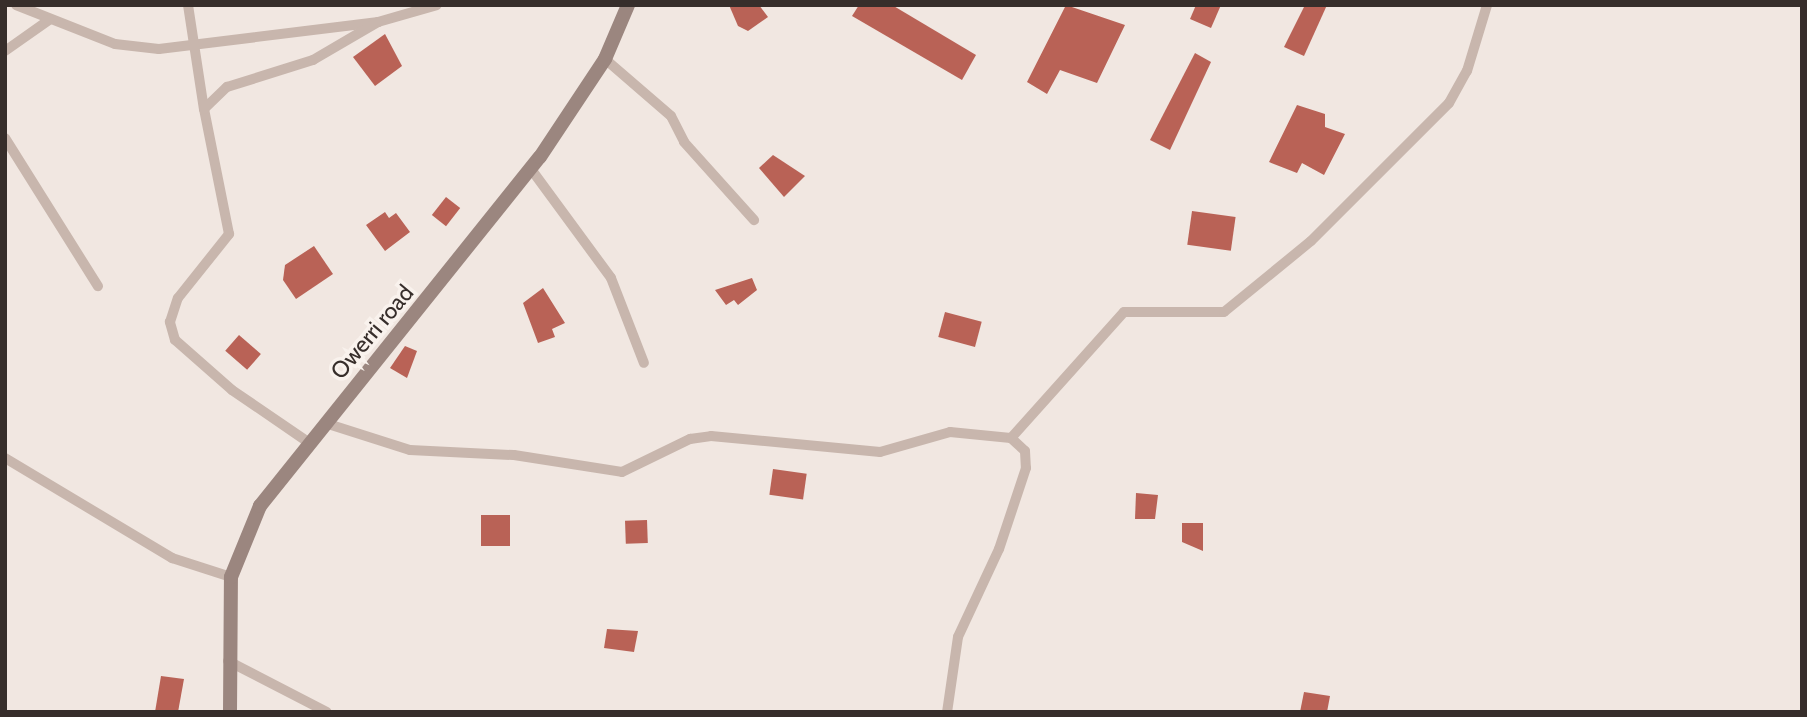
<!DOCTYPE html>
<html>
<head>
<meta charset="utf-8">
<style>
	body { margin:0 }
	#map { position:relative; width:1807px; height:717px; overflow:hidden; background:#f1e7e1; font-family:Cabin,sans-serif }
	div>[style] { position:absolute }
	.building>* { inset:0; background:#b96256; transform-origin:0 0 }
	.street>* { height:10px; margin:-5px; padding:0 5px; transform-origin:5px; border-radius:5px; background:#c8b6ad }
	.secondary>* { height:14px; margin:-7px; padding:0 7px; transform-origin:7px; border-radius:7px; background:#9b867f }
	span { translate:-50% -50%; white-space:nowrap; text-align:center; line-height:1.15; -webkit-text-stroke:7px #f9f2ed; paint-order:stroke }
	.street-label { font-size:23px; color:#372e2b }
	.frame { position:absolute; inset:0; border:7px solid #372e2b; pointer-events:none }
</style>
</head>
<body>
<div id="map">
	<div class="building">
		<i style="clip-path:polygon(729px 5px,759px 5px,768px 17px,748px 31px,738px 26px)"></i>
		<i style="clip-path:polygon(859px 5px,892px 5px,976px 55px,962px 80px,852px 16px)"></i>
		<i style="clip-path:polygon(1066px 5px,1125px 25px,1097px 83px,1060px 70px,1047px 94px,1027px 82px)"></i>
		<i style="clip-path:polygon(1196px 5px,1221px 5px,1211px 28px,1190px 19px)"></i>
		<i style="clip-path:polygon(1305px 5px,1327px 5px,1304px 56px,1284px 47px)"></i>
		<i style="clip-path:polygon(385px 34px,402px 66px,375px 86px,353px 57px)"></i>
		<i style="clip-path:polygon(1195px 53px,1211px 62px,1170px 150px,1150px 140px)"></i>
		<i style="clip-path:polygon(1297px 105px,1325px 114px,1325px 127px,1345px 134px,1324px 175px,1302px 163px,1297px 173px,1269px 162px)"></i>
		<i style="clip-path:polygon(773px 155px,805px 176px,784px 197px,759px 168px)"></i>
		<i style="left:446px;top:197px;width:18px;height:23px;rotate:38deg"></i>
		<i style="left:1192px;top:211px;width:44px;height:34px;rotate:8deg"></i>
		<i style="clip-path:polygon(385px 212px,389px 218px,396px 213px,410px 232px,385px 251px,366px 225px)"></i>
		<i style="clip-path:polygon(314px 246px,333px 274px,296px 299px,283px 280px,285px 265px)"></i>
		<i style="clip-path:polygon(752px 278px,757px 290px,738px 305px,734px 300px,726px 305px,715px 290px)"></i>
		<i style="clip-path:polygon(543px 288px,565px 323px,552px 329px,555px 337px,538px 343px,523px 303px)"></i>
		<i style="left:945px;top:312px;width:38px;height:26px;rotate:15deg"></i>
		<i style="left:239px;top:335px;width:29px;height:21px;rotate:41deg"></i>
		<i style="clip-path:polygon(405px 346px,417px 351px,407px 378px,390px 368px)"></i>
		<i style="left:773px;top:469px;width:34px;height:26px;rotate:8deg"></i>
		<i style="clip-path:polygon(1136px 493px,1158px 495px,1155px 519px,1135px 519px)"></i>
		<i style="left:481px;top:515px;width:29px;height:31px"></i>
		<i style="left:647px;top:520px;width:23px;height:22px;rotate:88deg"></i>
		<i style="clip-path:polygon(1182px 523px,1203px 523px,1203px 551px,1182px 542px)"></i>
		<i style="clip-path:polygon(607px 629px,638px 631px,634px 652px,604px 648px)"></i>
		<i style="clip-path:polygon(161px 676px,184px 679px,178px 712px,155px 712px)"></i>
		<i style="clip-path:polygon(1304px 692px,1330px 696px,1327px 712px,1300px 712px)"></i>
	</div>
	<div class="street">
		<i style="left:16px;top:5px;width:106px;rotate:21.5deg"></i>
		<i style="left:115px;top:44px;width:44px;rotate:6.5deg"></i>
		<i style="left:159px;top:49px;width:221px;rotate:-7deg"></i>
		<i style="left:378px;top:22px;width:61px;rotate:-16.1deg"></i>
		<i style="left:188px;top:5px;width:105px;rotate:81.3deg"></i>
		<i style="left:5px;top:51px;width:54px;rotate:-35.2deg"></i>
		<i style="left:605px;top:59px;width:87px;rotate:40.8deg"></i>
		<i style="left:671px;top:116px;width:29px;rotate:63deg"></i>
		<i style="left:684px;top:142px;width:105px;rotate:48.1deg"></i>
		<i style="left:5px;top:138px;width:175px;rotate:57.9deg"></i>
		<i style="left:531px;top:169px;width:135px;rotate:53.7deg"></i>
		<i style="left:611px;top:278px;width:91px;rotate:68.8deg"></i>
		<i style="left:325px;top:423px;width:89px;rotate:17.6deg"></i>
		<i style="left:410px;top:450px;width:104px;rotate:2.8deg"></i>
		<i style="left:514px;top:455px;width:109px;rotate:8.9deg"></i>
		<i style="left:622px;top:472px;width:76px;rotate:-25.9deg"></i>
		<i style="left:690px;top:439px;width:21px;rotate:-8deg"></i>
		<i style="left:711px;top:436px;width:170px;rotate:5.4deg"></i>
		<i style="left:880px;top:452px;width:73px;rotate:-15.9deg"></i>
		<i style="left:950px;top:432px;width:61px;rotate:5.6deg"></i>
		<i style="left:1011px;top:438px;width:19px;rotate:43deg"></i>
		<i style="left:1025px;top:451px;width:17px;rotate:87deg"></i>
		<i style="left:1026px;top:468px;width:85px;rotate:108.4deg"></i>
		<i style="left:999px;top:549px;width:97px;rotate:115deg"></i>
		<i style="left:958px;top:637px;width:76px;rotate:98.3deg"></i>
		<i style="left:1011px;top:438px;width:169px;rotate:-48.1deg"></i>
		<i style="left:1124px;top:312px;width:100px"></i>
		<i style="left:1224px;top:312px;width:112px;rotate:-39.2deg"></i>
		<i style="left:1311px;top:241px;width:195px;rotate:-45deg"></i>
		<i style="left:1449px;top:103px;width:37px;rotate:-61deg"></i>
		<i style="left:1467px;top:71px;width:69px;rotate:-73.1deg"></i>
		<i style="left:308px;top:442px;width:92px;rotate:-145.6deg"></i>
		<i style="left:232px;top:390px;width:76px;rotate:-138.7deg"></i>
		<i style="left:175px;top:340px;width:19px;rotate:-106deg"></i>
		<i style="left:170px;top:322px;width:25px;rotate:-72deg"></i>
		<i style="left:178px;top:298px;width:82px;rotate:-51.4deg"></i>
		<i style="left:229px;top:234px;width:127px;rotate:-101.3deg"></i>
		<i style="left:204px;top:109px;width:32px;rotate:-44deg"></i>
		<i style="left:227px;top:87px;width:90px;rotate:-17.4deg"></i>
		<i style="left:313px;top:60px;width:75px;rotate:-30.3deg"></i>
		<i style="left:5px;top:458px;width:195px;rotate:30.9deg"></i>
		<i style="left:172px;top:558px;width:62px;rotate:17.9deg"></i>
		<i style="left:228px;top:661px;width:111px;rotate:27.3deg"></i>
	</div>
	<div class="secondary">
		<i style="left:230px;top:712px;width:135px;rotate:-89.6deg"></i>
		<i style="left:231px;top:577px;width:77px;rotate:-67.8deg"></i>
		<i style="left:260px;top:506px;width:447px;rotate:-51.3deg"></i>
		<i style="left:540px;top:157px;width:118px;rotate:-56.4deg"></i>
		<i style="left:605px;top:59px;width:59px;rotate:-66.9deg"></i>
	</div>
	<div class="street-label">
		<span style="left:372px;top:332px;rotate:-50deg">Owerri road</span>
	</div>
	<div class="frame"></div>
</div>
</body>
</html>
